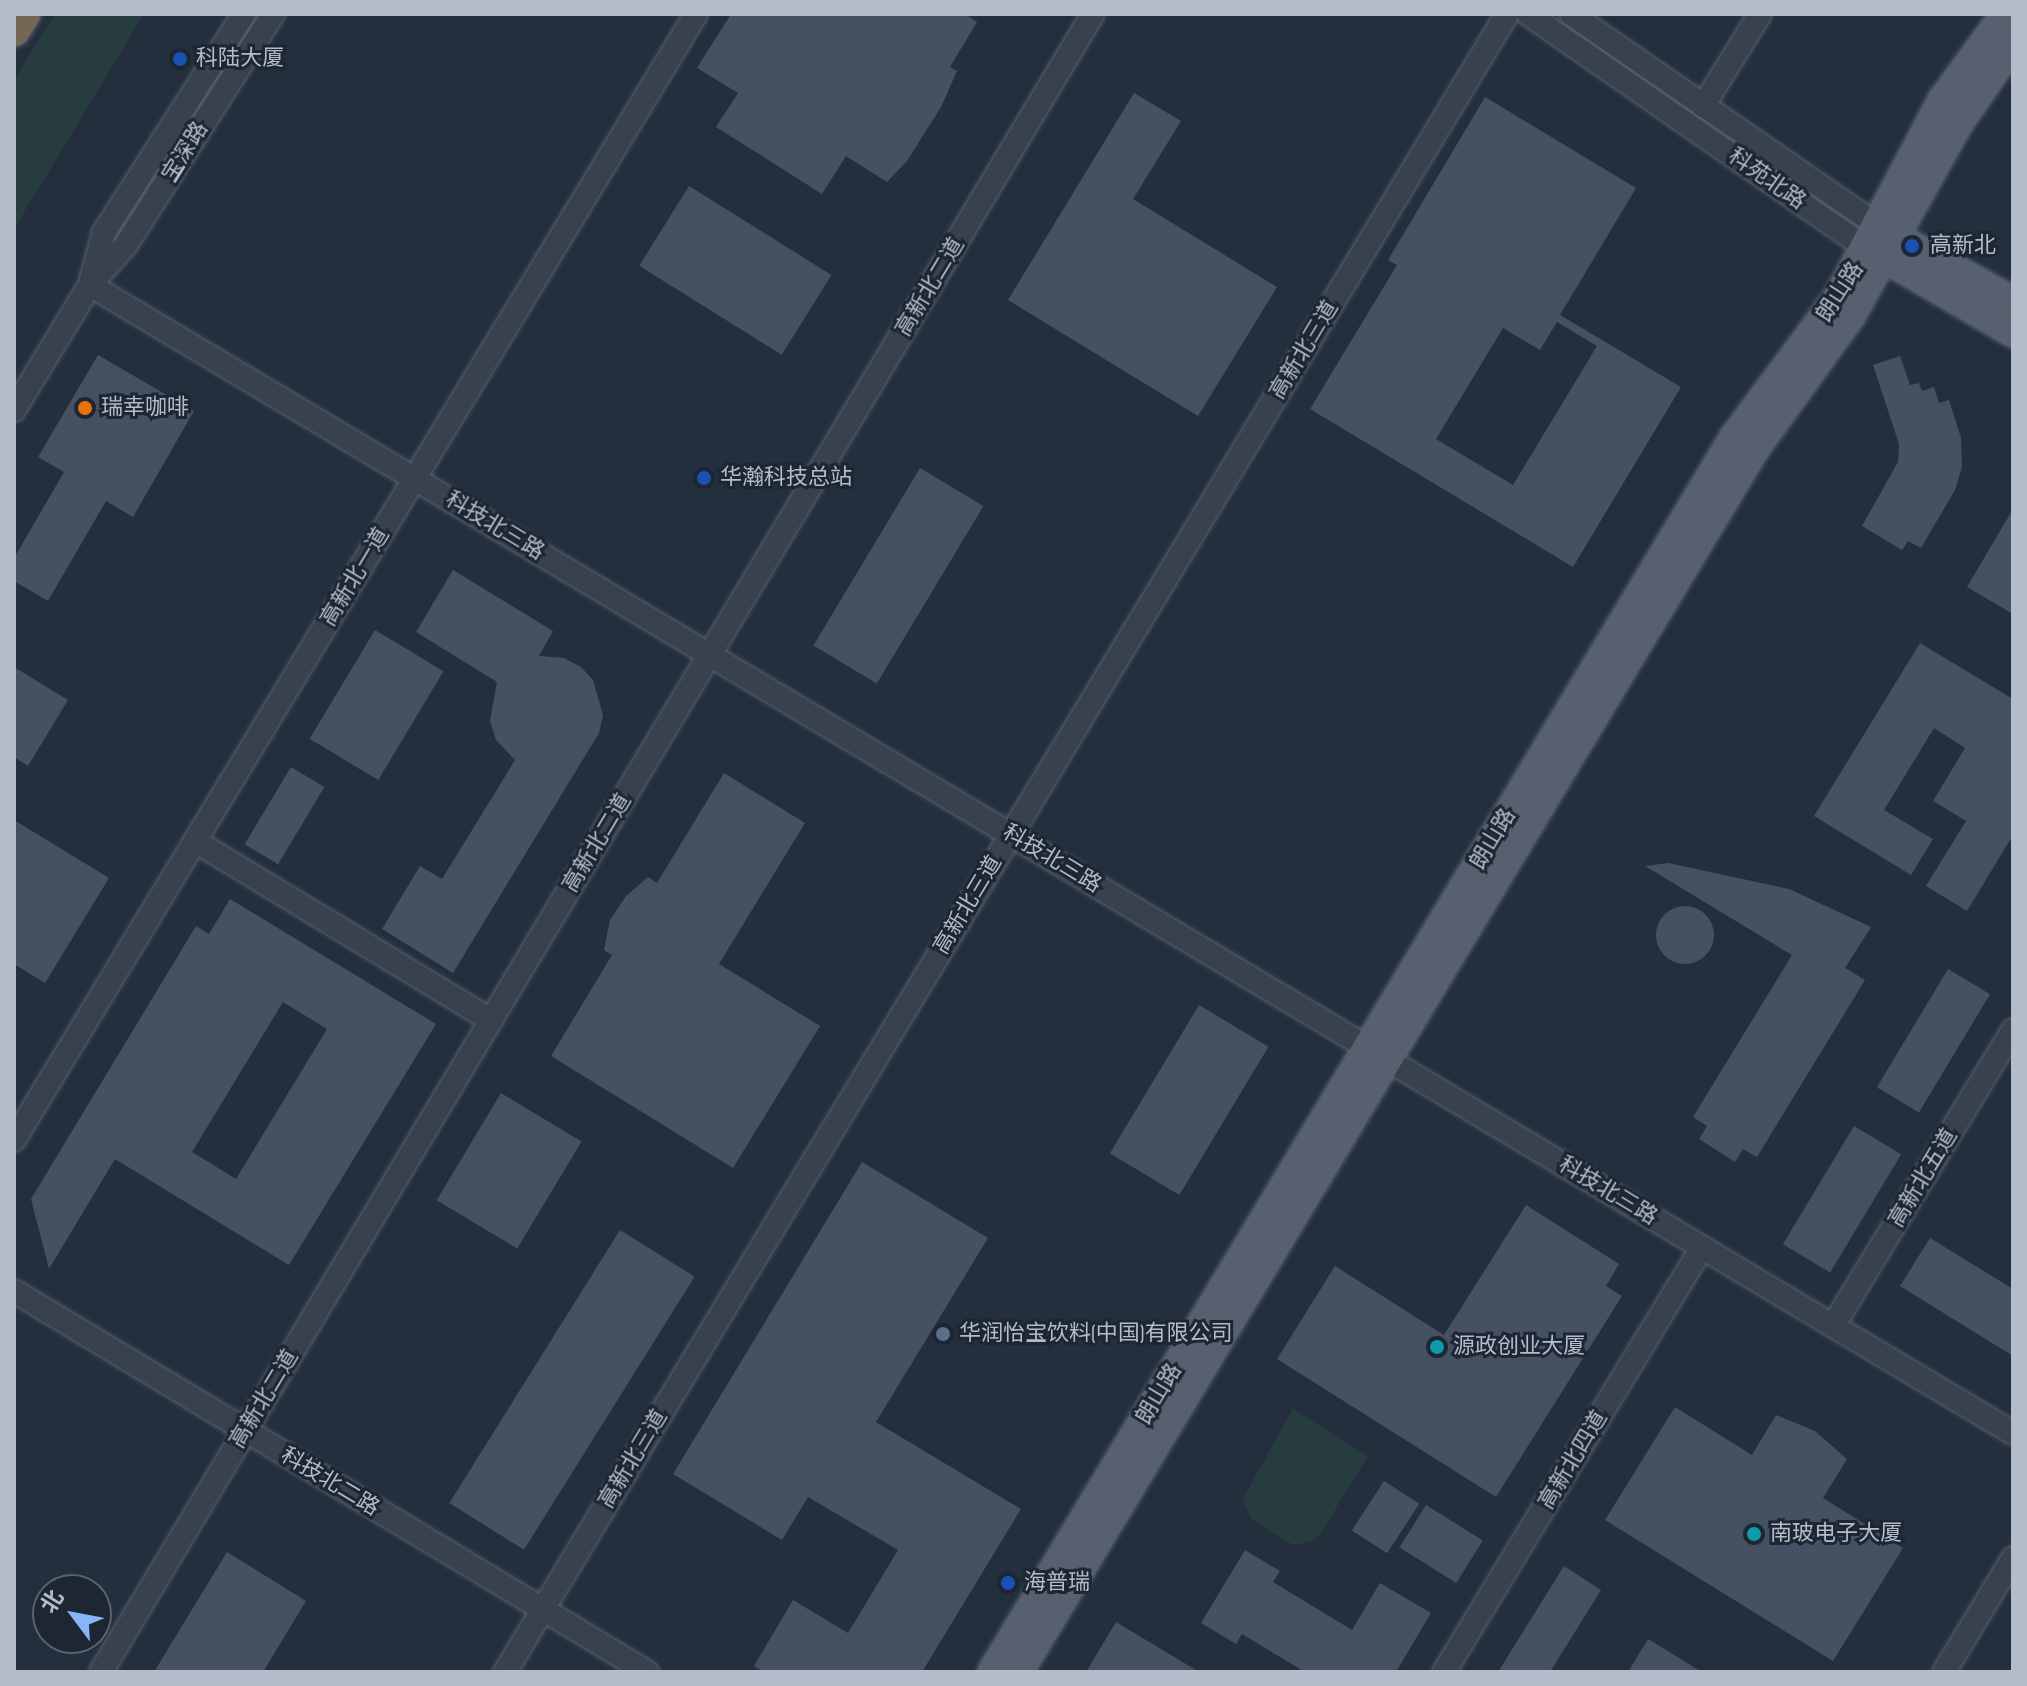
<!DOCTYPE html>
<html>
<head>
<meta charset="utf-8">
<style>
	body { margin:0 }
	#map { position:relative; width:2027px; height:1686px; overflow:hidden; background:#242f3e; font-family:"Sofia Sans Condensed","Noto Sans SC",sans-serif }
	div>[style] { position:absolute }
	.green>* { inset:0; background:#263c3f }
	.building>* { inset:0; background:#455162; transform-origin:0 0 }
	.round { border-radius:50% }
	.roads { filter:drop-shadow(0 0 2px #565f6c) drop-shadow(0 0 2px #565f6c) }
	.minor>* { height:22px; margin:-11px; padding:0 11px; transform-origin:11px; border-radius:11px; background:#38414e }
	.major>* { height:28px; margin:-14px; padding:0 14px; transform-origin:14px; border-radius:14px; background:#56606e }
	.highway>* { height:32px; margin:-16px; padding:0 16px; transform-origin:16px; border-radius:16px; background:#746855 }
	.dots>* { width:22px; height:22px; translate:-50% -50%; box-sizing:border-box; border:4px solid #1d2633; border-radius:50% }
	span { translate:-50% -50%; white-space:nowrap; text-align:center; line-height:1.15; -webkit-text-stroke:6px #1d2633; paint-order:stroke }
	.poi-label { font-size:22px; color:#b4bcc9 }
	.left { translate:0 -50%; text-align:left }
	.street-label { font-size:22px; color:#b4bcc9 }
	.frame { position:absolute; inset:0; border:16px solid #b4bcc9; pointer-events:none }
	.north { position:absolute; left:32px; top:1574px; width:80px; height:80px; box-sizing:border-box; background:#1d2633; border:2px solid #59626f; border-radius:50%; rotate:302deg; font-size:22px; font-weight:700; line-height:32px; text-align:center; color:#b4bcc9 }
	.north::after { content:''; display:block; margin:auto; width:28px; height:36px; background:#8ab4f8; clip-path:polygon(50% 0,100% 100%,50% 72%,0 100%) }
</style>
</head>
<body>
<div id="map">
	<div class="green">
		<i style="clip-path:polygon(55px 14px,144px 14px,14px 229px,14px 80px)"></i>
		<i style="clip-path:polygon(1293px 1409px,1368px 1456px,1321px 1533px,1313px 1541px,1293px 1545px,1251px 1519px,1243px 1498px)"></i>
	</div>
	<div class="building">
		<i style="clip-path:polygon(731px 14px,965px 14px,977px 22px,950px 67px,957px 71px,941px 107px,907px 161px,887px 182px,846px 156px,822px 194px,716px 127px,738px 93px,697px 68px)"></i>
		<i style="clip-path:polygon(1134px 93px,1181px 121px,1133px 199px,1277px 287px,1198px 416px,1008px 300px)"></i>
		<i style="clip-path:polygon(evenodd,1485px 97px,1636px 188px,1560px 315px,1681px 387px,1573px 567px,1310px 409px,1397px 265px,1388px 260px,1485px 97px,1557px 322px,1597px 346px,1513px 485px,1436px 439px,1503px 328px,1540px 350px,1557px 322px)"></i>
		<i style="left:689px;top:186px;width:168px;height:94px;rotate:32deg"></i>
		<i style="clip-path:polygon(98px 355px,194px 411px,133px 517px,106px 501px,48px 601px,14px 581px,14px 558px,64px 472px,38px 457px)"></i>
		<i style="clip-path:polygon(1900px 356px,1910px 385px,1919px 383px,1922px 391px,1934px 387px,1939px 403px,1949px 400px,1961px 438px,1962px 467px,1955px 490px,1921px 548px,1908px 541px,1902px 550px,1862px 526px,1898px 462px,1899px 444px,1873px 365px)"></i>
		<i style="left:920px;top:468px;width:74px;height:207px;rotate:31deg"></i>
		<i style="clip-path:polygon(2013px 509px,2013px 614px,1967px 587px)"></i>
		<i style="clip-path:polygon(453px 570px,553px 631px,539px 656px,564px 658px,581px 667px,593px 680px,603px 715px,599px 733px,453px 973px,382px 929px,420px 866px,442px 879px,515px 760px,496px 740px,490px 721px,497px 682px,416px 632px)"></i>
		<i style="left:375px;top:630px;width:80px;height:127px;rotate:31deg"></i>
		<i style="clip-path:polygon(1920px 643px,2013px 699px,2013px 835px,1967px 911px,1926px 886px,1966px 821px,1933px 801px,1965px 748px,1934px 728px,1884px 810px,1933px 839px,1911px 875px,1814px 816px)"></i>
		<i style="clip-path:polygon(14px 667px,68px 700px,28px 766px,14px 757px)"></i>
		<i style="left:291px;top:767px;width:39px;height:90px;rotate:31deg"></i>
		<i style="clip-path:polygon(724px 773px,805px 823px,719px 964px,820px 1026px,733px 1168px,551px 1056px,612px 955px,604px 950px,610px 920px,626px 896px,648px 877px,657px 883px)"></i>
		<i style="clip-path:polygon(14px 820px,109px 878px,45px 983px,14px 964px)"></i>
		<i style="clip-path:polygon(1668px 863px,1789px 889px,1871px 927px,1845px 968px,1865px 980px,1757px 1157px,1743px 1149px,1735px 1162px,1699px 1139px,1707px 1126px,1693px 1117px,1792px 955px,1645px 866px)"></i>
		<i style="clip-path:polygon(evenodd,230px 899px,436px 1024px,289px 1265px,115px 1159px,49px 1269px,31px 1199px,196px 926px,209px 934px,230px 899px,283px 1002px,327px 1029px,236px 1179px,192px 1152px,283px 1002px)"></i>
		<i class="round" style="left:1656px;top:906px;width:58px;height:58px"></i>
		<i style="left:1948px;top:969px;width:49px;height:138px;rotate:31deg"></i>
		<i style="left:1199px;top:1005px;width:81px;height:173px;rotate:31deg"></i>
		<i style="left:501px;top:1093px;width:94px;height:125px;rotate:31deg"></i>
		<i style="left:1854px;top:1126px;width:55px;height:138px;rotate:31deg"></i>
		<i style="clip-path:polygon(862px 1162px,988px 1238px,876px 1422px,1021px 1509px,922px 1672px,764px 1672px,754px 1666px,793px 1600px,848px 1633px,898px 1550px,808px 1497px,782px 1540px,673px 1474px)"></i>
		<i style="clip-path:polygon(1526px 1205px,1619px 1264px,1606px 1286px,1622px 1296px,1496px 1497px,1277px 1359px,1335px 1266px,1444px 1335px)"></i>
		<i style="left:620px;top:1230px;width:88px;height:322px;rotate:32deg"></i>
		<i style="clip-path:polygon(1930px 1238px,2013px 1289px,2013px 1356px,1900px 1286px)"></i>
		<i style="clip-path:polygon(1675px 1407px,1752px 1455px,1776px 1415px,1815px 1431px,1847px 1459px,1823px 1498px,1903px 1548px,1833px 1661px,1605px 1520px)"></i>
		<i style="left:1384px;top:1481px;width:42px;height:59px;rotate:33deg"></i>
		<i style="left:1426px;top:1505px;width:67px;height:50px;rotate:32deg"></i>
		<i style="clip-path:polygon(1245px 1550px,1280px 1571px,1273px 1582px,1352px 1630px,1380px 1583px,1431px 1613px,1396px 1672px,1305px 1672px,1242px 1634px,1236px 1644px,1201px 1623px)"></i>
		<i style="clip-path:polygon(227px 1552px,306px 1601px,263px 1672px,154px 1672px)"></i>
		<i style="clip-path:polygon(1564px 1566px,1601px 1590px,1550px 1672px,1498px 1672px)"></i>
		<i style="clip-path:polygon(1116px 1622px,1196px 1670px,1194px 1672px,1086px 1672px)"></i>
		<i style="clip-path:polygon(1648px 1639px,1702px 1672px,1628px 1672px)"></i>
	</div>
	<div class="roads">
		<div class="minor">
			<i style="left:1528px;top:14px;width:413px;rotate:34.7deg"></i>
			<i style="left:1571px;top:14px;width:373px;rotate:34.6deg"></i>
			<i style="left:1703px;top:106px;width:108px;rotate:-58.2deg"></i>
			<i style="left:91px;top:280px;width:50px;rotate:-74.8deg"></i>
			<i style="left:104px;top:232px;width:259px;rotate:-57.3deg"></i>
			<i style="left:90px;top:285px;width:2240px;rotate:30.84deg"></i>
			<i style="left:14px;top:410px;width:146px;rotate:-58.7deg"></i>
			<i style="left:90px;top:285px;width:54px;rotate:-48deg"></i>
			<i style="left:126px;top:245px;width:274px;rotate:-57.5deg"></i>
			<i style="left:195px;top:841px;width:346px;rotate:31.2deg"></i>
			<i style="left:14px;top:1140px;width:1316px;rotate:-58.8deg"></i>
			<i style="left:14px;top:1291px;width:739px;rotate:31.04deg"></i>
			<i style="left:1833px;top:1326px;width:346px;rotate:-58.7deg"></i>
			<i style="left:101px;top:1672px;width:1932px;rotate:-59.11deg"></i>
			<i style="left:505px;top:1672px;width:1937px;rotate:-58.85deg"></i>
			<i style="left:1444px;top:1672px;width:497px;rotate:-58.7deg"></i>
			<i style="left:1944px;top:1672px;width:133px;rotate:-58.8deg"></i>
		</div>
		<div class="major">
			<i style="left:1884px;top:230px;width:147px;rotate:28.8deg"></i>
			<i style="left:1872px;top:251px;width:163px;rotate:30.2deg"></i>
			<i style="left:992px;top:1672px;width:1441px;rotate:-59deg"></i>
			<i style="left:1734px;top:437px;width:174px;rotate:-53.4deg"></i>
			<i style="left:1838px;top:297px;width:224px;rotate:-62.1deg"></i>
			<i style="left:1943px;top:99px;width:105px;rotate:-53.9deg"></i>
			<i style="left:1019px;top:1672px;width:1427px;rotate:-58.96deg"></i>
			<i style="left:1755px;top:449px;width:164px;rotate:-54.2deg"></i>
			<i style="left:1851px;top:316px;width:221px;rotate:-60.8deg"></i>
			<i style="left:1959px;top:123px;width:95px;rotate:-55.3deg"></i>
		</div>
		<div class="highway">
			<i style="left:14px;top:30px;width:19px;rotate:-58deg"></i>
		</div>
	</div>
	<div class="dots">
		<i style="left:180px;top:59px;background:#1a4fb4"></i>
		<i style="left:1912px;top:246px;background:#1a4fb4"></i>
		<i style="left:85px;top:408px;background:#e8710a"></i>
		<i style="left:704px;top:478px;background:#1a4fb4"></i>
		<i style="left:943px;top:1334px;background:#5c6f8a"></i>
		<i style="left:1437px;top:1347px;background:#0f9aa8"></i>
		<i style="left:1754px;top:1534px;background:#0f9aa8"></i>
		<i style="left:1008px;top:1583px;background:#1a4fb4"></i>
	</div>
	<div class="poi-label">
		<span class="left" style="left:196px;top:59px">科陆大厦</span>
		<span class="left" style="left:1930px;top:246px">高新北</span>
		<span class="left" style="left:101px;top:408px">瑞幸咖啡</span>
		<span class="left" style="left:720px;top:478px">华瀚科技总站</span>
		<span class="left" style="left:959px;top:1334px">华润怡宝饮料(中国)有限公司</span>
		<span class="left" style="left:1453px;top:1347px">源政创业大厦</span>
		<span class="left" style="left:1770px;top:1534px">南玻电子大厦</span>
		<span class="left" style="left:1024px;top:1583px">海普瑞</span>
	</div>
	<div class="street-label">
		<span style="left:185px;top:152px;rotate:-58deg">宝深路</span>
		<span style="left:1767px;top:179px;rotate:35deg">科苑北路</span>
		<span style="left:930px;top:287px;rotate:-59deg">高新北二道</span>
		<span style="left:1840px;top:292px;rotate:-57deg">朗山路</span>
		<span style="left:1304px;top:350px;rotate:-59deg">高新北三道</span>
		<span style="left:495px;top:526px;rotate:31deg">科技北三路</span>
		<span style="left:355px;top:577px;rotate:-59deg">高新北一道</span>
		<span style="left:1493px;top:839px;rotate:-59deg">朗山路</span>
		<span style="left:597px;top:843px;rotate:-59deg">高新北二道</span>
		<span style="left:1052px;top:859px;rotate:31deg">科技北三路</span>
		<span style="left:968px;top:905px;rotate:-59deg">高新北三道</span>
		<span style="left:1923px;top:1178px;rotate:-59deg">高新北五道</span>
		<span style="left:1608px;top:1191px;rotate:31deg">科技北三路</span>
		<span style="left:1159px;top:1394px;rotate:-59deg">朗山路</span>
		<span style="left:264px;top:1399px;rotate:-59deg">高新北二道</span>
		<span style="left:633px;top:1459px;rotate:-59deg">高新北三道</span>
		<span style="left:1573px;top:1460px;rotate:-59deg">高新北四道</span>
		<span style="left:330px;top:1482px;rotate:31deg">科技北二路</span>
	</div>
	<div class="frame"></div>
	<div class="north">北</div>
</div>
</body>
</html>
